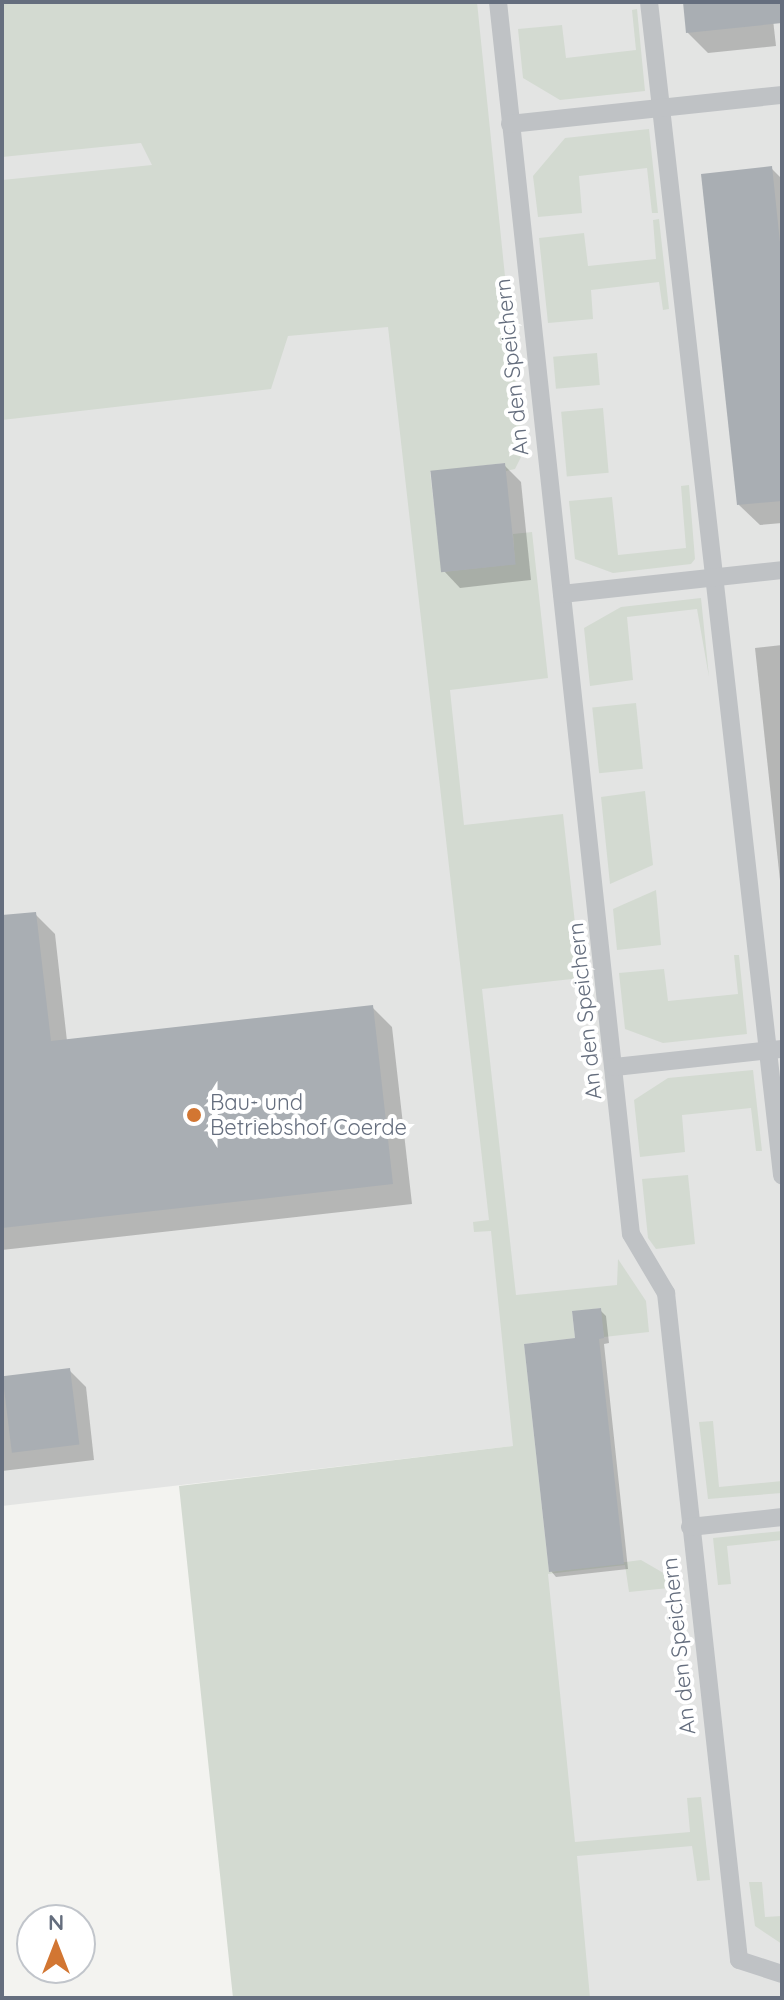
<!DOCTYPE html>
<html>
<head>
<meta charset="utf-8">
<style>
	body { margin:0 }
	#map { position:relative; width:784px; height:2000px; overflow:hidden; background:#f3f3f0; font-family:Quicksand,sans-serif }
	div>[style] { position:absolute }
	.built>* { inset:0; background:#e3e4e3 }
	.green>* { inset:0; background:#d3dad1; transform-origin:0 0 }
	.shadow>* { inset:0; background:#0003 }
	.building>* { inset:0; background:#a9aeb3; transform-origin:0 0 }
	.lane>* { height:18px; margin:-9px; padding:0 9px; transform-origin:9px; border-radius:9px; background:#bfc2c5 }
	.dots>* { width:22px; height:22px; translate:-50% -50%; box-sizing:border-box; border:4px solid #fff; border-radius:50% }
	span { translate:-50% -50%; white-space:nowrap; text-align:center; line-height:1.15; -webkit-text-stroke:8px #fff; paint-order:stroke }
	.street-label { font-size:22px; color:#656e7e }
	.poi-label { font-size:22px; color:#656e7e }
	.left { translate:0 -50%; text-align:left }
	.frame { position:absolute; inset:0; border:4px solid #656e7e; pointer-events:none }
	.north { position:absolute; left:16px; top:1904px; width:80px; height:80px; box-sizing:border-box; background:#fff; border:2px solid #c1c5cb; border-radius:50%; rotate:0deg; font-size:22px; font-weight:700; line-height:32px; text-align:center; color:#656e7e }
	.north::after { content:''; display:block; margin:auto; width:28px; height:36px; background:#d27632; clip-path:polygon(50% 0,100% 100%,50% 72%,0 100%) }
</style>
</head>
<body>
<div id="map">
	<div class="built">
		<i style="clip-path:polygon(2px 2px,782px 2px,782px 1998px,572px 1998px,513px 1446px,2px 1506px)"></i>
	</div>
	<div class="green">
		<i style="clip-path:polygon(2px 2px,477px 2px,523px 453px,515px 469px,506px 471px,504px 463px,430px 472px,442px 572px,515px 564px,513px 534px,532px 532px,548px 678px,450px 690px,464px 825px,563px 814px,581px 978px,482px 989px,516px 1295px,617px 1285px,618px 1259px,646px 1301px,649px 1332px,604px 1337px,600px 1308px,572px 1312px,575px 1338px,524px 1344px,549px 1572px,641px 1560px,679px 1582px,679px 1587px,629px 1592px,625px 1565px,548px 1574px,575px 1842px,690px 1832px,687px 1798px,701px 1797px,710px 1880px,697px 1881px,692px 1846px,577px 1856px,590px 1998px,233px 1998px,179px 1486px,513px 1446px,491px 1231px,474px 1232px,473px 1222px,489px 1220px,388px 327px,288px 336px,271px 389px,2px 420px,2px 180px,152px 165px,141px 143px,2px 157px)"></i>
		<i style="clip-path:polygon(637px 9px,645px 91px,560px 100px,523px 78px,518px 29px,562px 25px,566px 58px,636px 50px,632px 10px)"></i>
		<i style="clip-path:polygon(649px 129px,658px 213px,652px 213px,647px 168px,579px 176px,582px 213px,538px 217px,533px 176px,565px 138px)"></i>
		<i style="clip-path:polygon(659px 219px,669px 309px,663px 310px,659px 282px,591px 290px,593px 319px,548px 323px,539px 238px,584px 233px,588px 266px,656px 259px,653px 220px)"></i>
		<i style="left:597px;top:353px;width:32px;height:44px;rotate:85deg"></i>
		<i style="left:603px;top:408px;width:65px;height:42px;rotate:85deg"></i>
		<i style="clip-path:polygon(689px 485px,695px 559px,691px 564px,613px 573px,575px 559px,569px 501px,612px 497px,618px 555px,686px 548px,681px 486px)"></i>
		<i style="clip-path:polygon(701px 598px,709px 677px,697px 609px,627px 617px,633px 680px,590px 686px,584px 628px,621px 607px)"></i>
		<i style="left:636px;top:703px;width:66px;height:44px;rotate:84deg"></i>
		<i style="clip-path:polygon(645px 791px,653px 865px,610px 884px,601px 797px)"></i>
		<i style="clip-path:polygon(656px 890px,661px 945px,617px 950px,613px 909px)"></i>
		<i style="clip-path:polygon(734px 955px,739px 955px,747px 1034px,663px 1043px,625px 1029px,619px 973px,664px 969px,668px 1001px,738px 994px)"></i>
		<i style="clip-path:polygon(753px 1070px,762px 1151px,756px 1151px,751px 1108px,682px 1115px,685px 1152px,640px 1157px,634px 1100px,668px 1078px)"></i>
		<i style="clip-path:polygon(688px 1175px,695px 1244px,656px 1249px,648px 1238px,642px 1179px)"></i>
		<i style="clip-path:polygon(713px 1421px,719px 1487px,782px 1481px,782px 1493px,708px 1499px,699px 1422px)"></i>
		<i style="clip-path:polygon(782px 1531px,782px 1540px,727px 1546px,731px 1584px,718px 1585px,713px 1538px)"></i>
		<i style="clip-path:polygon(749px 1882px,762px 1882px,765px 1917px,782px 1916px,782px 1944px,755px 1926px)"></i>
	</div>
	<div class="shadow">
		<i style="clip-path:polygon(685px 2px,771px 2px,776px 46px,708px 53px,688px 33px)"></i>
		<i style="clip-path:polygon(771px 168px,782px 179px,782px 523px,760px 525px,739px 505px)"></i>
		<i style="clip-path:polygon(504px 465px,521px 482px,531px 580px,460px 588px,444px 571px)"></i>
		<i style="clip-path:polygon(782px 645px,782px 899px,755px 648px)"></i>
		<i style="clip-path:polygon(35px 914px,55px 934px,67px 1041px,372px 1007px,392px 1027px,412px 1204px,2px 1250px,2px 917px)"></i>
		<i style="clip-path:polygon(600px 1310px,606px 1316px,609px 1343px,604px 1344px,628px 1569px,556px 1577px,551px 1571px,577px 1340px)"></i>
		<i style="clip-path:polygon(69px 1370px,86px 1387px,94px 1460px,2px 1471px,2px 1377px)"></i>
	</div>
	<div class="building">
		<i style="clip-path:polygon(683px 2px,782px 2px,782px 23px,686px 33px)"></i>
		<i style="clip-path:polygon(772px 166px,782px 262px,782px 501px,737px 505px,701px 174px)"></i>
		<i style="left:505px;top:463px;width:102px;height:75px;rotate:84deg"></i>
		<i style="clip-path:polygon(36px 912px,51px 1041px,373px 1005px,393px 1184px,2px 1228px,2px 915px)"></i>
		<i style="clip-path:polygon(601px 1308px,604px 1338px,599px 1339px,624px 1564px,549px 1572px,524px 1344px,575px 1338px,572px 1311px)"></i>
		<i style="left:70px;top:1368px;width:77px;height:68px;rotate:83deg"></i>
	</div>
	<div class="lane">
		<i style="left:498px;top:2px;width:1239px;rotate:83.84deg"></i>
		<i style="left:631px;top:1234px;width:69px;rotate:59.3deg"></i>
		<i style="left:666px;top:1293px;width:671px;rotate:83.75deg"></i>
		<i style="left:739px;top:1960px;width:45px;rotate:18deg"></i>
		<i style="left:649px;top:2px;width:1181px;rotate:83.53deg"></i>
		<i style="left:510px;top:124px;width:274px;rotate:-6.1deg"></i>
		<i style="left:562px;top:594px;width:221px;rotate:-6.2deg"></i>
		<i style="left:615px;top:1067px;width:168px;rotate:-6.2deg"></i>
		<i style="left:690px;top:1527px;width:93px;rotate:-6.2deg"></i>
	</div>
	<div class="dots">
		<i style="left:194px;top:1115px;background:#d27632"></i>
	</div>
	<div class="street-label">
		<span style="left:512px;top:367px;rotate:-96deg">An den Speichern</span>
		<span style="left:585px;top:1011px;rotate:-96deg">An den Speichern</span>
		<span style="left:679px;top:1646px;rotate:-96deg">An den Speichern</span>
	</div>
	<div class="poi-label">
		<span class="left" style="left:210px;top:1115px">Bau- und<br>Betriebshof Coerde</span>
	</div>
	<div class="frame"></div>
	<div class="north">N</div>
</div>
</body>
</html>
